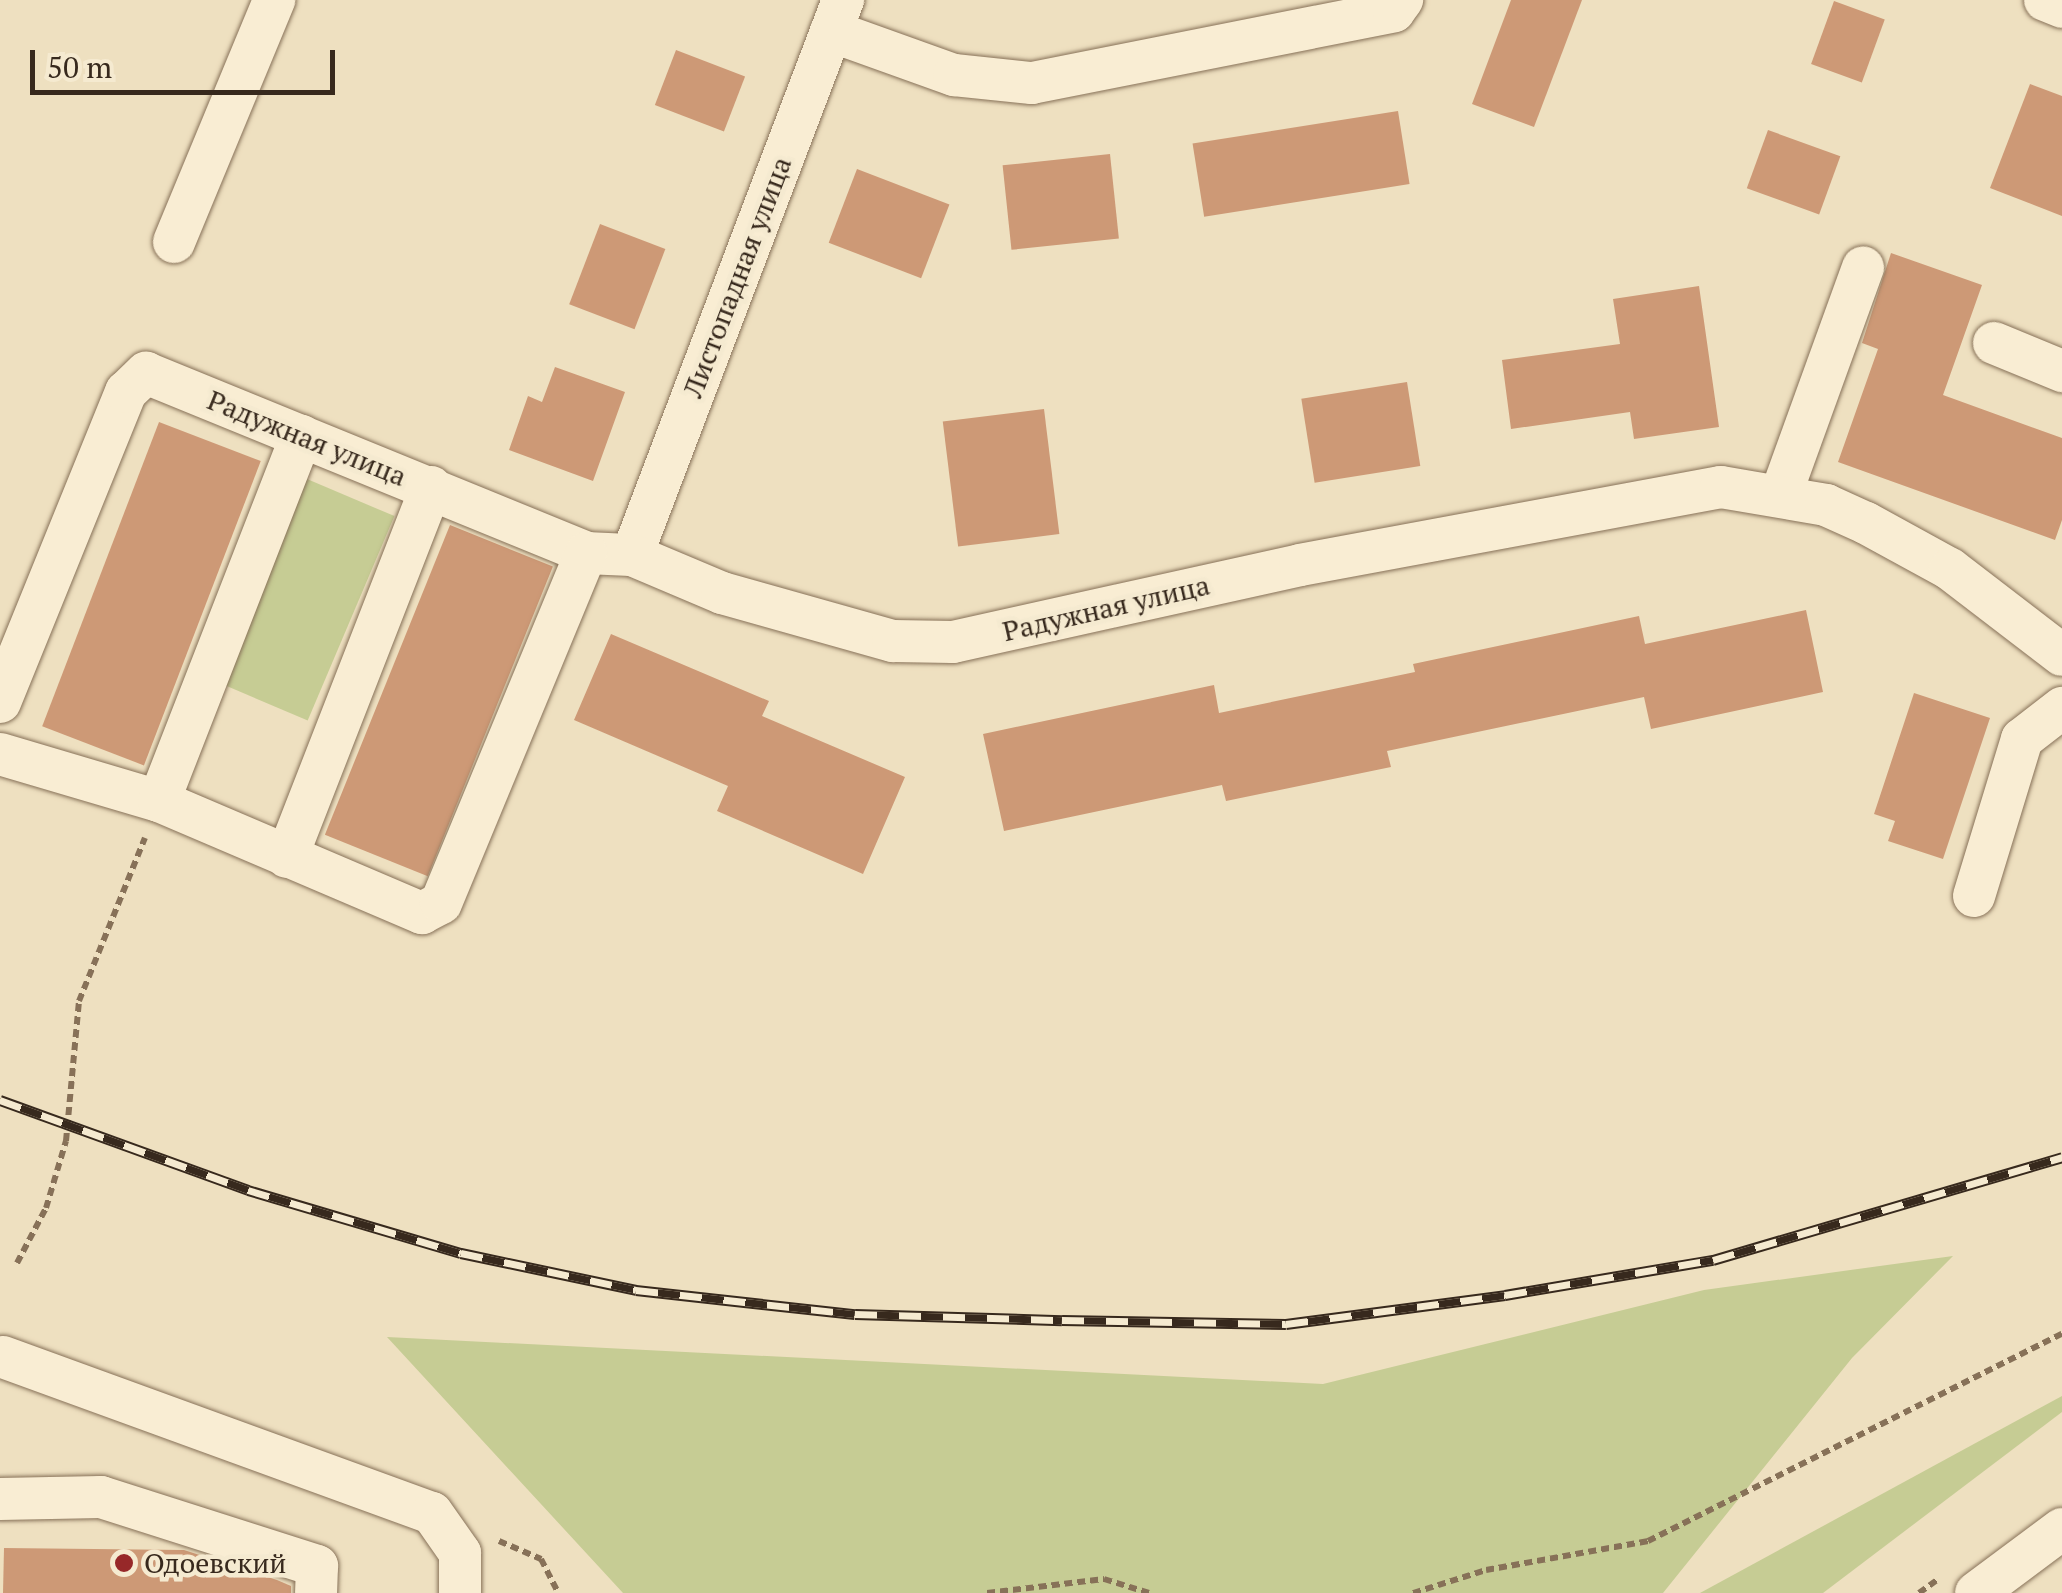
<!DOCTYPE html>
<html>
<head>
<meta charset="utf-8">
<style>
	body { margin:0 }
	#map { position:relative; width:2062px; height:1593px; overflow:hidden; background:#eee0c0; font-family:"PT Serif",serif }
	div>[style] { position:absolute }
	.green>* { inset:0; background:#c6cc94; transform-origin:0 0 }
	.building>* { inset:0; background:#cd9976; transform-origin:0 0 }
	.path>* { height:6px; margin-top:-3px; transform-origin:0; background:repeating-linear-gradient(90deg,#877158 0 8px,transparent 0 13px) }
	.roads { filter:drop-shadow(0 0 2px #877158) drop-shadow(0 0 2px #877158) }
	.minor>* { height:42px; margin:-21px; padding:0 21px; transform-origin:21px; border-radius:21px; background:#f9edd3 }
	.rail>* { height:11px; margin-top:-5.5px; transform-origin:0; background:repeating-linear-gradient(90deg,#f5ead0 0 22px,#37291d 0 44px); box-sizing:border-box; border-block:2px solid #37291d }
	.dots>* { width:28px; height:28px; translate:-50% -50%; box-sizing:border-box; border:5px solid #f5ead0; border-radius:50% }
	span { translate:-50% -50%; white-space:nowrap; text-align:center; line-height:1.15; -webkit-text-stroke:9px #f5ead0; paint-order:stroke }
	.street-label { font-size:28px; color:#37291d }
	.poi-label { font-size:28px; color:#37291d }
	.left { translate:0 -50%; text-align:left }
	.scale { position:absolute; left:30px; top:50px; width:305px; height:45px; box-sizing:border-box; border:5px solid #37291d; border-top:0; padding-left:12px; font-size:30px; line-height:35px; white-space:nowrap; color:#37291d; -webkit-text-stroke:8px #f5ead0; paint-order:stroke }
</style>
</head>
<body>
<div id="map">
	<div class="green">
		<i style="left:307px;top:479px;width:95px;height:222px;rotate:23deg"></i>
		<i style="clip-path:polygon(1953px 1256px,1852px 1358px,1663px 1593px,623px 1593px,387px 1337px,1323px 1384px,1704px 1290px)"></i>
		<i style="clip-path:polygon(2062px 1396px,2062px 1412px,1823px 1593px,1700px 1593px)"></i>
	</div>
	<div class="building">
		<i style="clip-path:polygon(1511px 0,1582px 0,1534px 127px,1472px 104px)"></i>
		<i style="left:1834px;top:1px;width:54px;height:67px;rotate:20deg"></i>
		<i style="left:676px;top:50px;width:74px;height:59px;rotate:21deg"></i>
		<i style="clip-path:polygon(2030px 84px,2062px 96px,2062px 216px,1990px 188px)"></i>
		<i style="left:1398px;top:111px;width:74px;height:208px;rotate:81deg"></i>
		<i style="left:1768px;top:130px;width:77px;height:62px;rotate:20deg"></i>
		<i style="left:1110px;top:154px;width:85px;height:108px;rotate:84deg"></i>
		<i style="left:857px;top:169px;width:99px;height:79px;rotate:21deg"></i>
		<i style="left:600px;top:224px;width:70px;height:86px;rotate:21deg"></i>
		<i style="clip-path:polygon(1891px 253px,1982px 285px,1943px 395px,2062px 438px,2062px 520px,2055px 540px,1838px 462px,1878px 349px,1862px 343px)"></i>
		<i style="clip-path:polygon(1699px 286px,1719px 427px,1634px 439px,1630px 412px,1511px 429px,1502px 360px,1620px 344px,1613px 299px)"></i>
		<i style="clip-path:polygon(555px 367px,625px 392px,593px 481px,509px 450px,528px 396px,542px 402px)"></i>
		<i style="left:1407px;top:382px;width:85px;height:107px;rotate:81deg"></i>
		<i style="left:1044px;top:409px;width:126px;height:102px;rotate:83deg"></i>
		<i style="left:159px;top:422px;width:109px;height:326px;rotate:21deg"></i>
		<i style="left:450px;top:525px;width:111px;height:334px;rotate:22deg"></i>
		<i style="clip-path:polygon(1806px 610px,1823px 692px,1651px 729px,1644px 697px,1387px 751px,1391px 767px,1226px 801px,1222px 785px,1004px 831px,983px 734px,1214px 685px,1219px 713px,1415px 672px,1413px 664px,1639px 616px,1645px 644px)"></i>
		<i style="clip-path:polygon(611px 634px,769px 701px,762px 716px,905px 777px,863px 874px,717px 811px,728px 786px,574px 720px)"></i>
		<i style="clip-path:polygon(1914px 693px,1990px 718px,1943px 859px,1888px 841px,1895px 821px,1874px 814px)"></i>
		<i style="clip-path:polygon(4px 1548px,184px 1550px,277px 1580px,291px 1586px,291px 1593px,3px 1593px)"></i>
	</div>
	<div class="path">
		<i style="left:17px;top:1263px;width:62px;rotate:-62.2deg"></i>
		<i style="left:46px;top:1208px;width:70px;rotate:-73.4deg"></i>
		<i style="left:66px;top:1141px;width:141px;rotate:-84.7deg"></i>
		<i style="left:79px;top:1001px;width:176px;rotate:-68deg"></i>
		<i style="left:499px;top:1541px;width:46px;rotate:23.2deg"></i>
		<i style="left:541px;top:1559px;width:38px;rotate:63deg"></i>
		<i style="left:987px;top:1593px;width:118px;rotate:-6.8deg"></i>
		<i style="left:1104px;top:1579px;width:47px;rotate:17.3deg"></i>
		<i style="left:1413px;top:1593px;width:77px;rotate:-17.5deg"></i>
		<i style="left:1486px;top:1570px;width:165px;rotate:-10.1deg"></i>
		<i style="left:1648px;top:1541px;width:463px;rotate:-26.6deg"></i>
		<i style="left:1919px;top:1593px;width:22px;rotate:-36deg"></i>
	</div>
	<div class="roads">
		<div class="minor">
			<i style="left:2045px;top:0;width:18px;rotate:22deg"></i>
			<i style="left:831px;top:31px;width:131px;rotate:19.7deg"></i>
			<i style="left:954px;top:75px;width:78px;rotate:5.9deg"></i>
			<i style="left:1032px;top:83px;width:369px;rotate:-11.2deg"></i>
			<i style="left:1394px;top:11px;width:14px;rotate:-54deg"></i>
			<i style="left:174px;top:242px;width:262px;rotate:-67.5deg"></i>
			<i style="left:1994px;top:343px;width:74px;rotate:22.4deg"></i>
			<i style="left:1781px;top:494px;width:241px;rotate:-70.1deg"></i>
			<i style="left:632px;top:555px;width:594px;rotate:-69.18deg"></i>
			<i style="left:0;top:702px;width:335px;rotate:-67.9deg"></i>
			<i style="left:126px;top:392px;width:28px;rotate:-44deg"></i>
			<i style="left:146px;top:373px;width:475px;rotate:22.2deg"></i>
			<i style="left:586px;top:553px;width:46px;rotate:2.5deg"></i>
			<i style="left:632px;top:555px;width:98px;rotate:22.9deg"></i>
			<i style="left:722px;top:593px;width:178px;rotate:15.7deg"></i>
			<i style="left:893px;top:641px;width:60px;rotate:1deg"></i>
			<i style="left:953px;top:642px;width:355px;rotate:-12.5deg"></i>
			<i style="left:1300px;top:565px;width:428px;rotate:-10.5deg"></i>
			<i style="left:1721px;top:487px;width:107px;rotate:9.7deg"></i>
			<i style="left:1826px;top:505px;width:44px;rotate:24.2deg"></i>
			<i style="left:1866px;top:523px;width:96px;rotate:28.7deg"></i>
			<i style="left:1950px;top:569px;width:141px;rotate:37.5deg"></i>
			<i style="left:0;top:754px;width:166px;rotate:16.5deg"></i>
			<i style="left:159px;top:801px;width:286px;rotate:23.1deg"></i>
			<i style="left:422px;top:913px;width:21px;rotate:-28deg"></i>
			<i style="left:441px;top:903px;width:379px;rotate:-67.5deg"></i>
			<i style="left:159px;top:801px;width:392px;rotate:-68.7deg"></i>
			<i style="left:287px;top:857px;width:397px;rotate:-68.7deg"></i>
			<i style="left:1974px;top:896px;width:164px;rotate:-73deg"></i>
			<i style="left:2022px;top:739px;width:51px;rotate:-37.8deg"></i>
			<i style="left:3px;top:1357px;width:456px;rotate:20deg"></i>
			<i style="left:432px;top:1513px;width:49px;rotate:55deg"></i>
			<i style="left:460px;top:1553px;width:40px;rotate:90deg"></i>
			<i style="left:0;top:1499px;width:101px;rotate:-1.1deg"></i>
			<i style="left:101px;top:1497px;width:227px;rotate:17.7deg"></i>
			<i style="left:317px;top:1566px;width:27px;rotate:92deg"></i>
			<i style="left:1976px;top:1593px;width:107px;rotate:-36.7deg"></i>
		</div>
	</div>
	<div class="rail">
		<i style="left:0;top:1100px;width:264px;rotate:19.9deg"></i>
		<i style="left:248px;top:1190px;width:222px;rotate:16.5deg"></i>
		<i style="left:461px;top:1253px;width:179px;rotate:11.9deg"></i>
		<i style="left:636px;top:1290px;width:220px;rotate:6.3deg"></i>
		<i style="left:855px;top:1314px;width:207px;rotate:1.7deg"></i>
		<i style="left:1062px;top:1320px;width:224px;rotate:1deg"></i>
		<i style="left:1286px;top:1324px;width:221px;rotate:-7.5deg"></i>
		<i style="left:1505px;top:1295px;width:211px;rotate:-9.6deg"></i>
		<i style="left:1713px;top:1260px;width:364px;rotate:-16.4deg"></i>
	</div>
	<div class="dots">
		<i style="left:124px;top:1563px;background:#972829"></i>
	</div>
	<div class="street-label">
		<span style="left:737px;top:277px;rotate:-69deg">Листопадная улица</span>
		<span style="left:307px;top:438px;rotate:22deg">Радужная улица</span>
		<span style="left:1106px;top:608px;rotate:-13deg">Радужная улица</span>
	</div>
	<div class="poi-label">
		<span class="left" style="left:144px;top:1563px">Одоевский</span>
	</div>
	<div class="scale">50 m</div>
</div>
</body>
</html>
